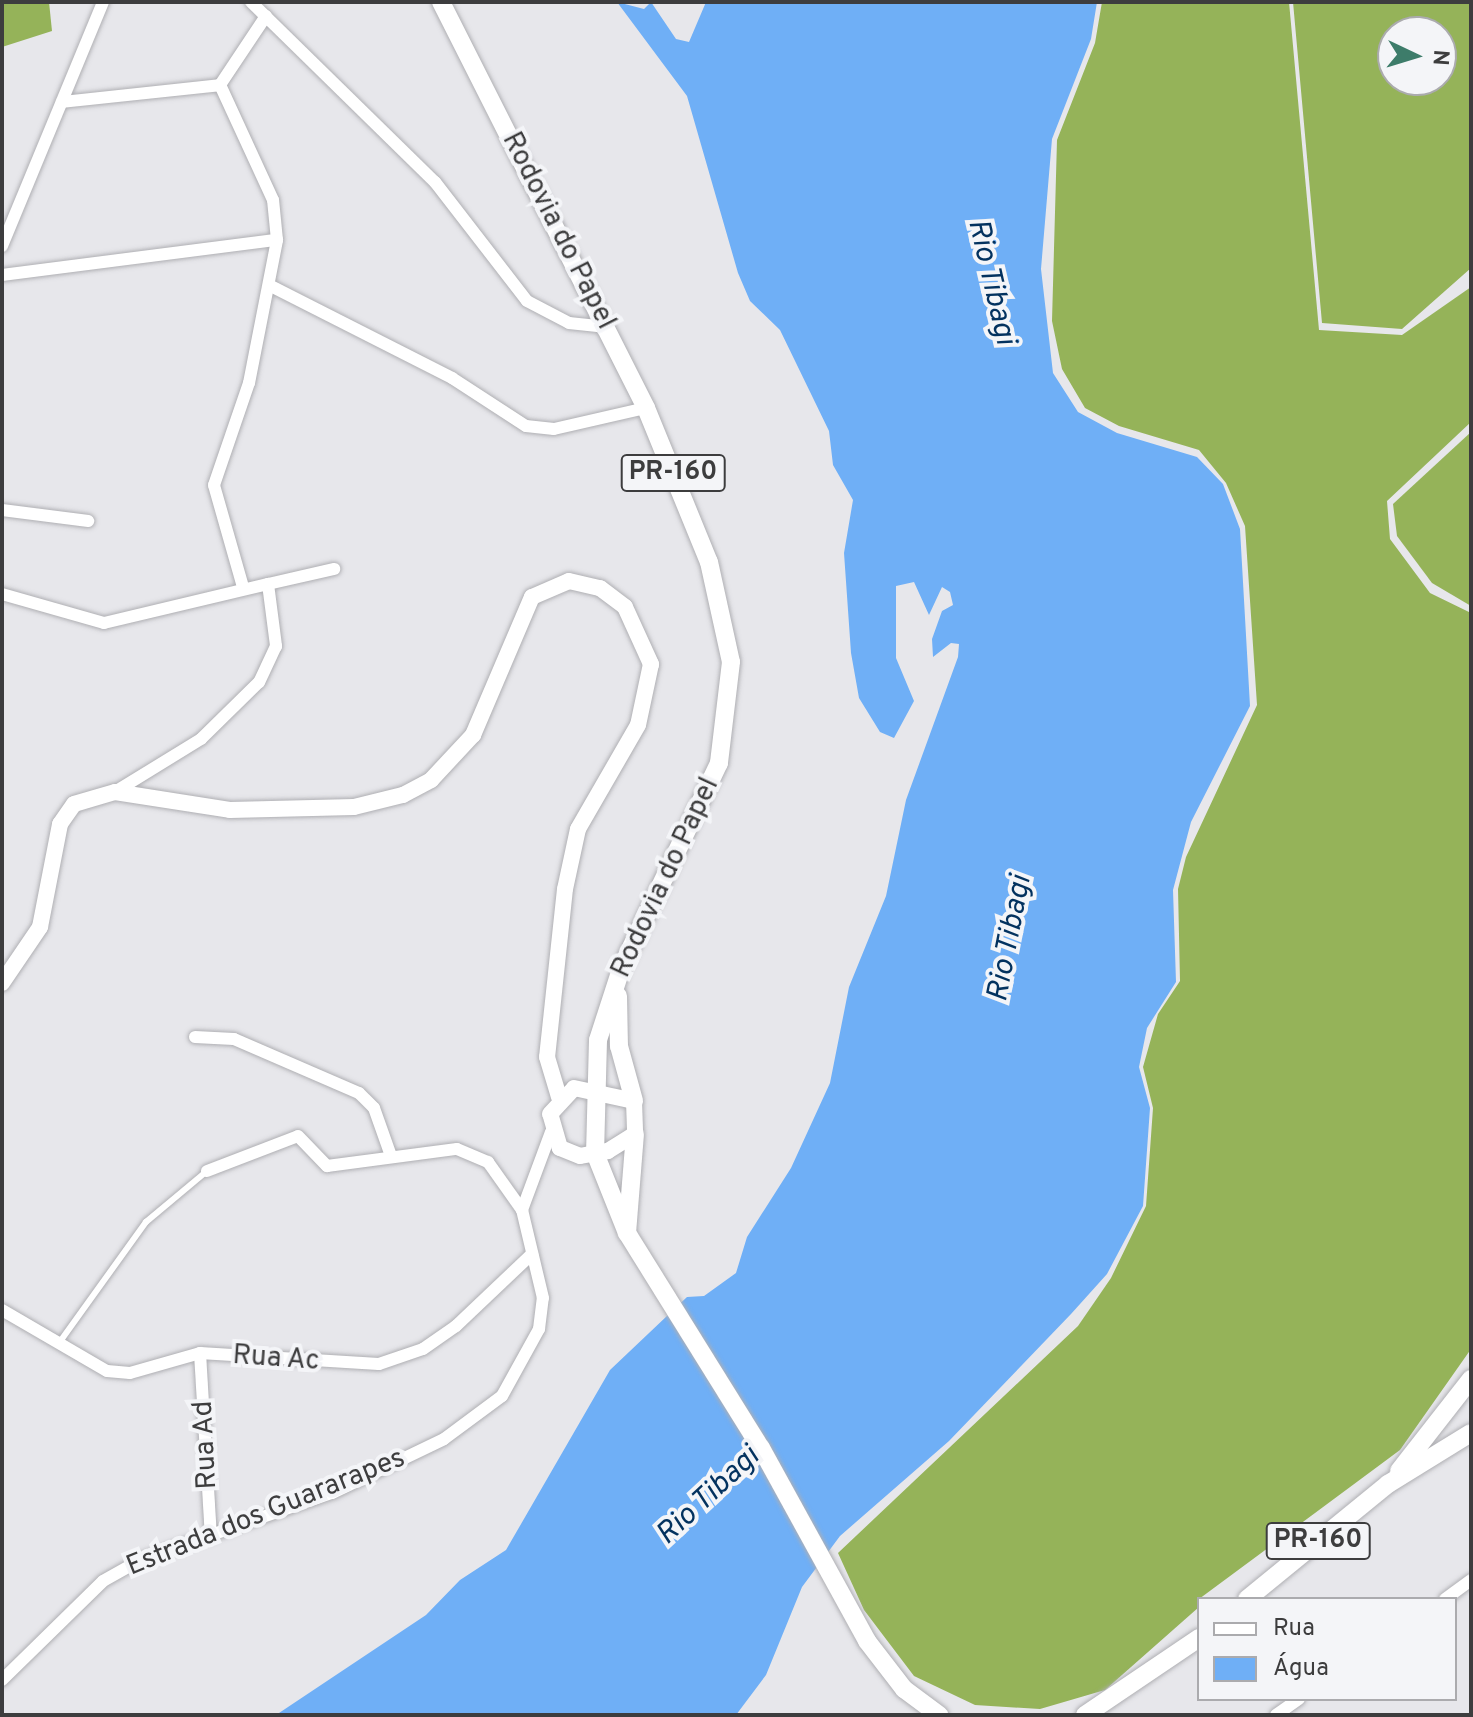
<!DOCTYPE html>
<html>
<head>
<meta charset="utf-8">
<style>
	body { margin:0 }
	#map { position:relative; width:1473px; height:1717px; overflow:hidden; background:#e7e7eb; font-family:Overpass,sans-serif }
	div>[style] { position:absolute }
	.forest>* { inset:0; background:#95b359 }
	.water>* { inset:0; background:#6faff6 }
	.roads { filter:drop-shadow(0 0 2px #afafb3) drop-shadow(0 0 2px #afafb3) }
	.lane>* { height:6px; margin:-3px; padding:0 3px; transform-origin:3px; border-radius:3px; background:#fff }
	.street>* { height:12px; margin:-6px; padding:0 6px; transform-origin:6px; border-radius:6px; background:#fff }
	.secondary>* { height:16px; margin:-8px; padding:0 8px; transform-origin:8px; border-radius:8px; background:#fff }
	.primary>* { height:18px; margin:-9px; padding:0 9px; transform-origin:9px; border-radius:9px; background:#fff }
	span { translate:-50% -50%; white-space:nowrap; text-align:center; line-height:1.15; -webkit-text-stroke:8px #f4f5f8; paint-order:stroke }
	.shield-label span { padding:2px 6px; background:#f4f5f8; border:2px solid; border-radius:6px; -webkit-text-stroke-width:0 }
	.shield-label { font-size:26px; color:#3d3d3e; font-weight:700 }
	.street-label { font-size:28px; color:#3d3d3e }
	.water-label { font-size:30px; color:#03325f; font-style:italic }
	.frame { position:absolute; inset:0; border:4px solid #3d3d3e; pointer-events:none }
	.legend { position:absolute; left:1197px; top:1597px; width:260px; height:104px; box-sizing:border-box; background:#f4f5f8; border:2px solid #ababae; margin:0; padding:10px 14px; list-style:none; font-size:24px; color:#3d3d3e }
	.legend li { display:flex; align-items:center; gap:16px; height:40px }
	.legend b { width:40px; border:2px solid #ababae }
	.north { position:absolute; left:1377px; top:16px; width:80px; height:80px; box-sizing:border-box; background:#f4f5f8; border:2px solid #ababae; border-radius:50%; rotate:94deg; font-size:22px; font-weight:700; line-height:32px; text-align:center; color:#3d3d3e }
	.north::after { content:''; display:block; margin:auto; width:28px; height:36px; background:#3d7c6a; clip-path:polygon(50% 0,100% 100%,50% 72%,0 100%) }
</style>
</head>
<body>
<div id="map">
	<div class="forest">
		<i style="clip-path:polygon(2px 2px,49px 2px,52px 31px,2px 47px)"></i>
		<i style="clip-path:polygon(1102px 2px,1289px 2px,1319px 330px,1402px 335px,1471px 287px,1471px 422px,1387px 501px,1390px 539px,1430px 593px,1471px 613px,1471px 1349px,1400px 1450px,1199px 1599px,1199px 1607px,1105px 1690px,1040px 1709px,975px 1705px,914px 1676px,864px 1610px,838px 1553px,1078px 1326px,1111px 1278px,1146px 1206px,1153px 1108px,1143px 1067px,1158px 1014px,1180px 981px,1178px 889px,1186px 857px,1257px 705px,1245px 526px,1226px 483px,1199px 450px,1119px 426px,1085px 408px,1062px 369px,1052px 321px,1057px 140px,1095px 43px)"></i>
		<i style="clip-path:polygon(evenodd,1293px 2px,1471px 2px,1471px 268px,1402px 329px,1322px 323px,1293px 2px,1393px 32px,1441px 32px,1441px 80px,1393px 80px,1393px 32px)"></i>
		<i style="clip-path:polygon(1471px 432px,1471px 606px,1432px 583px,1397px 536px,1393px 504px)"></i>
	</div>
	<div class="water">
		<i style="clip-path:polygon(617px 2px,644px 9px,651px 2px,676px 39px,689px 42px,706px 2px,1097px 2px,1091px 39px,1052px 139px,1041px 269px,1053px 373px,1078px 412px,1117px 433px,1197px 457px,1223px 484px,1240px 529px,1250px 706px,1191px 822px,1173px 890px,1176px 982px,1147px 1028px,1139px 1067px,1150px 1108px,1143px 1206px,1107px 1274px,1071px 1314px,949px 1441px,840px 1536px,802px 1587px,766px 1675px,736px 1715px,276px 1715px,426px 1615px,460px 1580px,506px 1550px,610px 1370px,687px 1297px,704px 1296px,736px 1273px,747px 1237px,791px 1168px,830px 1083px,849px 987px,886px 896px,906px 800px,958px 657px,959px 644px,951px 643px,933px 657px,932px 639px,942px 611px,953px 605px,950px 592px,942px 587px,929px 615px,914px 582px,896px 586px,896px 658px,914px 701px,894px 738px,880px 732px,859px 698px,851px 653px,844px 553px,853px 500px,833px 465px,829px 431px,780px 330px,750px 301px,738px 273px,687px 96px)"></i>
	</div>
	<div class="roads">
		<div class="lane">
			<i style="left:59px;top:1343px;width:149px;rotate:-54.3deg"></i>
			<i style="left:146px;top:1222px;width:80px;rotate:-39.9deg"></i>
		</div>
		<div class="street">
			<i style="left:251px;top:2px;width:257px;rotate:44.4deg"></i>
			<i style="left:435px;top:182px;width:150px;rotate:52.3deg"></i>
			<i style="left:527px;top:301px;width:47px;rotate:27.6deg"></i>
			<i style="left:569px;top:323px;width:38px;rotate:6deg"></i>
			<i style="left:62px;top:102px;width:159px;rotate:-6.1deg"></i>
			<i style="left:2px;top:246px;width:264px;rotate:-67.5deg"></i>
			<i style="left:2px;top:275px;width:277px;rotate:-7.3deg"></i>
			<i style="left:271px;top:286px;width:203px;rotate:26.9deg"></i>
			<i style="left:452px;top:378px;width:88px;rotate:33deg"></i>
			<i style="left:526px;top:426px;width:28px;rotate:6deg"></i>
			<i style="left:554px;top:429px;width:94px;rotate:-12.9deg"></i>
			<i style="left:2px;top:510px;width:87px;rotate:7.3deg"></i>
			<i style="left:268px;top:584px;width:68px;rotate:-12.8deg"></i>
			<i style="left:243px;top:587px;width:106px;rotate:-105.9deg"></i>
			<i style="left:214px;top:485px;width:108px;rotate:-71.1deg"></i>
			<i style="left:249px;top:383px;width:146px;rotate:-78.9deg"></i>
			<i style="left:277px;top:240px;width:40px;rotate:-95.7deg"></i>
			<i style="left:273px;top:200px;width:127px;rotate:-114.7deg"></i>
			<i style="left:220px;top:85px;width:83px;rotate:-56.3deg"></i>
			<i style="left:2px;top:594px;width:106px;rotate:15.9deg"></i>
			<i style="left:104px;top:623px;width:169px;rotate:-13.4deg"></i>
			<i style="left:268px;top:584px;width:63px;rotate:82.6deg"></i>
			<i style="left:276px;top:646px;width:40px;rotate:115deg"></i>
			<i style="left:259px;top:682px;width:81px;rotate:135.5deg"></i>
			<i style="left:201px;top:739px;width:101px;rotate:148.4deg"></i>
			<i style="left:195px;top:1037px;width:39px;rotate:3deg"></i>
			<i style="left:234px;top:1039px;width:136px;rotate:23.4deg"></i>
			<i style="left:359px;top:1093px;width:21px;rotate:45deg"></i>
			<i style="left:374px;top:1108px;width:51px;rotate:70.5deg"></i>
			<i style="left:207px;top:1171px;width:97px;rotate:-21deg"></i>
			<i style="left:298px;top:1136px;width:42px;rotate:46deg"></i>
			<i style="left:327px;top:1166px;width:131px;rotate:-7.5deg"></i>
			<i style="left:457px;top:1149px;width:34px;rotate:23deg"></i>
			<i style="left:488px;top:1162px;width:59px;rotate:54.7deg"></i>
			<i style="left:2px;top:1310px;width:121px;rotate:30.2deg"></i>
			<i style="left:107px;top:1371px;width:23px;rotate:5deg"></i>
			<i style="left:130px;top:1373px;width:73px;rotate:-15.9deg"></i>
			<i style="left:200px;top:1353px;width:179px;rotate:3.5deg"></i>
			<i style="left:379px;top:1364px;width:46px;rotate:-18.8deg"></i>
			<i style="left:423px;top:1349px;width:40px;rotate:-34.9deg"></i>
			<i style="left:456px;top:1326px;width:105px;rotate:-43.5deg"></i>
			<i style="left:200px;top:1353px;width:184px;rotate:86.6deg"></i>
			<i style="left:1445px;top:1599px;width:32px;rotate:-36deg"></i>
			<i style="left:2px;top:1680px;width:141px;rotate:-44.4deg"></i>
			<i style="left:103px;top:1581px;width:45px;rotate:-29.4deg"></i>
			<i style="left:142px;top:1559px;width:201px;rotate:-19.2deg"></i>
			<i style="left:332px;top:1493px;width:124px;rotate:-25.7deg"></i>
			<i style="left:444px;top:1439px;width:72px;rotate:-36.6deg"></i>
			<i style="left:502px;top:1396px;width:77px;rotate:-61.1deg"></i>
			<i style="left:539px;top:1329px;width:31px;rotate:-83deg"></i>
			<i style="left:543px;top:1298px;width:90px;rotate:-103.4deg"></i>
			<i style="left:522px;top:1210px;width:83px;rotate:-69.6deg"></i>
			<i style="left:1276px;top:1715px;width:28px;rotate:-35deg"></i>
		</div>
		<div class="secondary">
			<i style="left:2px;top:983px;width:68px;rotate:-55.8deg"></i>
			<i style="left:40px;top:927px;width:105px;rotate:-79deg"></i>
			<i style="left:60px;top:824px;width:24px;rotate:-55deg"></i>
			<i style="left:74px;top:804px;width:43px;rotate:-16.3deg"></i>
			<i style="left:115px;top:792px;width:116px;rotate:8.9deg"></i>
			<i style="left:230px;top:810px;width:124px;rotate:-1.4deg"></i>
			<i style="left:354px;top:807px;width:50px;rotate:-13.8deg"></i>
			<i style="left:403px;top:795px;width:32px;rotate:-28deg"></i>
			<i style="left:431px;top:780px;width:62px;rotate:-47deg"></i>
			<i style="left:473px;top:735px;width:150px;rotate:-66.9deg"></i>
			<i style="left:532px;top:597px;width:40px;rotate:-23.4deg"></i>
			<i style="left:569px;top:581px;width:32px;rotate:13deg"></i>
			<i style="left:600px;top:588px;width:31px;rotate:37deg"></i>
			<i style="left:625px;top:607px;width:63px;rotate:65.5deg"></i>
			<i style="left:651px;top:664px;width:62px;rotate:102deg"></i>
			<i style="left:638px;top:725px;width:120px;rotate:120deg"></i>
			<i style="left:578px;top:829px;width:61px;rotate:102.2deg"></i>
			<i style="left:565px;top:889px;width:169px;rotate:96.1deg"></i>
			<i style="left:547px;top:1057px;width:42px;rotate:73.3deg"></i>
			<i style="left:574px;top:1088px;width:61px;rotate:12.2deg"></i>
			<i style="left:634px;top:1101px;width:33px;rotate:88deg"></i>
			<i style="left:635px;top:1134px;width:32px;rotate:148deg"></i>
			<i style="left:608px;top:1151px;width:28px;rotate:170deg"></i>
			<i style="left:580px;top:1156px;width:22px;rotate:-158deg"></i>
			<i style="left:560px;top:1148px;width:35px;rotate:-106deg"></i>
			<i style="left:550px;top:1114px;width:35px;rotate:-47deg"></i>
		</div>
		<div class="primary">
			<i style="left:441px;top:2px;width:455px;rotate:63.2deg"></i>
			<i style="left:646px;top:408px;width:166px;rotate:67.8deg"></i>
			<i style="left:709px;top:562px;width:102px;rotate:77.6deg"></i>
			<i style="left:731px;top:662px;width:102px;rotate:96.8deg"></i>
			<i style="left:719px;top:763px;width:225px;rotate:115.5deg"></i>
			<i style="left:622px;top:966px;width:78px;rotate:108deg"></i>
			<i style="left:598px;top:1040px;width:113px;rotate:91.5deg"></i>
			<i style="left:595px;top:1153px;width:86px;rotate:68.2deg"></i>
			<i style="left:627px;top:1233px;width:253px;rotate:58.1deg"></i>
			<i style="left:761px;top:1448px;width:220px;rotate:61.2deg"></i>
			<i style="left:867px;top:1641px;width:61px;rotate:52.4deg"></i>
			<i style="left:904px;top:1689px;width:44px;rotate:36.6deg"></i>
			<i style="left:618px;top:996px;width:50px;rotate:88.9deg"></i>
			<i style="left:619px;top:1046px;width:57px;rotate:74.7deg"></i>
			<i style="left:627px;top:1233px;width:99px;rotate:-85.4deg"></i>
			<i style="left:1399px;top:1471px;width:117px;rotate:-52deg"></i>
			<i style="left:1247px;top:1599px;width:182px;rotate:-39.2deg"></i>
			<i style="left:1388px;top:1484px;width:97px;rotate:-31.6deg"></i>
			<i style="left:1085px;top:1715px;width:138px;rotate:-34deg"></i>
		</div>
	</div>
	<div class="shield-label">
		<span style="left:673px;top:473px">PR-160</span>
		<span style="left:1318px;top:1541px">PR-160</span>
	</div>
	<div class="street-label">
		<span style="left:558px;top:231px;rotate:63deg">Rodovia do Papel</span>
		<span style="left:666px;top:878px;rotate:-65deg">Rodovia do Papel</span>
		<span style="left:276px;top:1359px;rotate:4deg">Rua Ac</span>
		<span style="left:206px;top:1445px;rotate:-93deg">Rua Ad</span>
		<span style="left:266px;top:1513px;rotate:-22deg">Estrada dos Guararapes</span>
	</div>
	<div class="water-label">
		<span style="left:990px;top:282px;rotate:77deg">Rio Tibagi</span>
		<span style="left:1011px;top:939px;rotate:-79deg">Rio Tibagi</span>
		<span style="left:709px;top:1497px;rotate:-43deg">Rio Tibagi</span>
	</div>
	<div class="frame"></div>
	<ul class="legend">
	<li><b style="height:10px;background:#fff"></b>Rua</li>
	<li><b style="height:22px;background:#6faff6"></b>Água</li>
	</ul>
	<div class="north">N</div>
</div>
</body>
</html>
